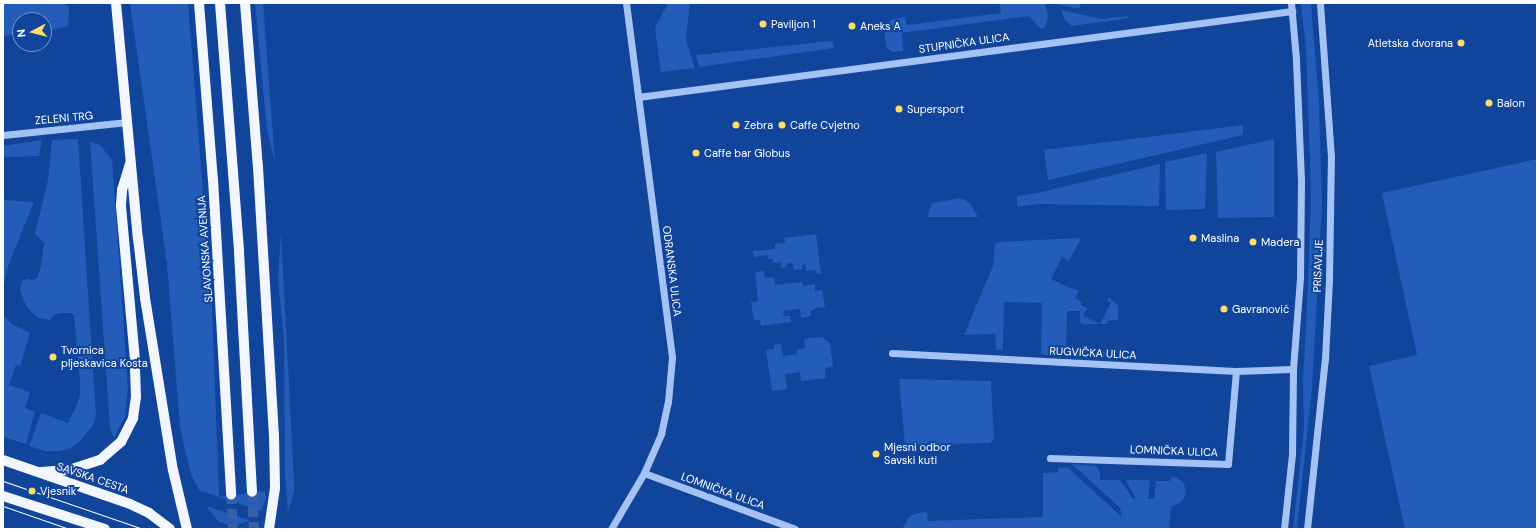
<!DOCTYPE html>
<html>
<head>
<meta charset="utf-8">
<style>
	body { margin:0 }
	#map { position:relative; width:1540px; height:532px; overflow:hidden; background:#11449b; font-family:"DM Sans",sans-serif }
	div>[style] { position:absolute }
	.green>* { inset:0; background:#235db9 }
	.major-tunnel>* { height:10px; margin-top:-5px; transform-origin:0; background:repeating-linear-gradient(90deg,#3560aa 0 10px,transparent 0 15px) }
	.minor>* { height:7px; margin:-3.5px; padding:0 3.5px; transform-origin:3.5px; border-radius:3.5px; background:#a4c3f4 }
	.major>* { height:10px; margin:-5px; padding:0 5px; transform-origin:5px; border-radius:5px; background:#f1f6ff }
	.tram>* { height:1px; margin:-0.5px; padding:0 0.5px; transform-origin:0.5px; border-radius:0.5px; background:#fff }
	.dots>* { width:11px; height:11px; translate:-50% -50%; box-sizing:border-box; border:2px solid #11449b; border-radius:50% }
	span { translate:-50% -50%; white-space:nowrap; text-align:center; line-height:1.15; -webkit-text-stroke:4px #11449b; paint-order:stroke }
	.poi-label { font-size:11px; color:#fff }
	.left { translate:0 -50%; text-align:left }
	.right { translate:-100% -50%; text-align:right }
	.street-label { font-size:11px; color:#fff }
	.frame { position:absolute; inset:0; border:4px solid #fff; pointer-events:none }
	.north { position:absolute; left:12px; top:12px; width:40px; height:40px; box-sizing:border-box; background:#11449b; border:1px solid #708fc3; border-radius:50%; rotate:263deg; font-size:11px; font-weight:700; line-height:16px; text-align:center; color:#fff }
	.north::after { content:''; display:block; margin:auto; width:14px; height:18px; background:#ffdd67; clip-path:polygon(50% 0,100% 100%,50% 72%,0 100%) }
</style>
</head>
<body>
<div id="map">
	<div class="green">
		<i style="clip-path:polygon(3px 3px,64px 3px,69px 7px,68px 26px,44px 32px,44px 20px,20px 20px,20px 34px,3px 36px)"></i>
		<i style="clip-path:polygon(130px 3px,188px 3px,212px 306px,219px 497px,265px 491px,266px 498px,261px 511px,219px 497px,199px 490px,191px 474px,185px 451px,180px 427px,167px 264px)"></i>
		<i style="clip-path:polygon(255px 3px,263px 3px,275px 163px,267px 130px)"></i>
		<i style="clip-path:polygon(668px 3px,690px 3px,686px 40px,695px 68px,661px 72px,655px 28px)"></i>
		<i style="clip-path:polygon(1000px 3px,1045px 3px,1048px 16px,1046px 24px,1044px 28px,1041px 29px,1029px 16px,902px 33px,903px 51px,892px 52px,886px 47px,884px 29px,886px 24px,893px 19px,905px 17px,907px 25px,1001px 13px)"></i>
		<i style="clip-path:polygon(1060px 3px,1080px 3px,1081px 5px,1079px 8px,1075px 8px,1060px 5px)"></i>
		<i style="clip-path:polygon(1301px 3px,1311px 3px,1319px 104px,1322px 203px,1312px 388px,1297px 529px,1293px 529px,1304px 428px,1303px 381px,1308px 287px,1311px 191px,1306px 49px)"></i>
		<i style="clip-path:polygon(1061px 10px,1101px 19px,1128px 16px,1129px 18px,1072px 26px,1065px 20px)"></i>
		<i style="clip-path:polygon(832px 41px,834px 48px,699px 67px,696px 55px)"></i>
		<i style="clip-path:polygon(1243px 125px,1243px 135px,1048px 180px,1044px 150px)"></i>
		<i style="clip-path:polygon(78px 139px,96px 416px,92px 427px,78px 443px,71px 448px,60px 451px,45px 451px,29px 446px,41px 413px,68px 423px,76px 407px,80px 395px,80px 380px,74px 315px,71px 313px,61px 313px,53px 315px,50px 320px,38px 318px,28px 308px,22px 297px,20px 288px,22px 281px,27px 279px,33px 280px,37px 278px,41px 266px,44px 243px,35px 234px,48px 180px,52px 140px)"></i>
		<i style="clip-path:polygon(1274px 139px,1274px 217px,1218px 218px,1216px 152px)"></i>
		<i style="clip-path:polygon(42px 140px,39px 156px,3px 157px,3px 146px)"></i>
		<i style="clip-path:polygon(90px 141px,101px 146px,112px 160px,117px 228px,128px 389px,125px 416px,114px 438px,110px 428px)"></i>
		<i style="clip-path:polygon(1207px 153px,1205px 209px,1166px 210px,1165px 162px)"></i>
		<i style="clip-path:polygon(1537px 159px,1537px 529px,1405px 529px,1369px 366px,1417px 355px,1382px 193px)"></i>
		<i style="clip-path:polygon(1160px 164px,1159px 206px,1038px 204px,1017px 207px,1017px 196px,1037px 193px)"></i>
		<i style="clip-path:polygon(961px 198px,970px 203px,978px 217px,927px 217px,932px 203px)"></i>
		<i style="clip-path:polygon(3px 200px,34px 202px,8px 266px,3px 290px)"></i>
		<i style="clip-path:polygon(281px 233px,294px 481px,294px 492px,288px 511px,285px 474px,284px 339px,278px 279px)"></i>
		<i style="clip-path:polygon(816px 234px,821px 273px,817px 274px,816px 270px,806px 271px,805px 264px,802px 265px,802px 269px,794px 270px,793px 263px,786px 264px,786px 267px,781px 268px,781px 262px,773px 263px,773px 259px,768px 259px,767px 255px,754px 257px,753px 251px,775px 249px,775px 244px,785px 243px,784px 238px)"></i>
		<i style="clip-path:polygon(1081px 238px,1069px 261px,1062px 257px,1051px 279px,1071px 289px,1072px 288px,1079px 291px,1075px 298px,1082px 302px,1081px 305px,1087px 308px,1083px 316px,1100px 324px,1111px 303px,1107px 301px,1109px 297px,1118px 306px,1118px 320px,1107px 321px,1107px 324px,1082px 324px,1080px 322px,1080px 311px,1067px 311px,1066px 351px,1116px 352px,1114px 355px,1055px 356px,1041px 354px,1042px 303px,1004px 302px,1003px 350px,996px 350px,995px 334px,964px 335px,993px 266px,995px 244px,997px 242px)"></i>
		<i style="clip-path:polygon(764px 271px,765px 278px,774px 277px,775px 285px,802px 282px,803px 286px,815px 284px,815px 291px,822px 290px,825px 307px,816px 308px,810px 312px,811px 316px,801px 318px,800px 309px,783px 311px,784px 316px,790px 316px,791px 322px,761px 326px,760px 320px,754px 320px,751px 302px,758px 301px,755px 272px)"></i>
		<i style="clip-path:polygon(3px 315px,12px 324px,30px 333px,20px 366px,16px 365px,9px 385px,30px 392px,25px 408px,35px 412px,26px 444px,3px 437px)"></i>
		<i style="clip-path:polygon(822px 337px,830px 343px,833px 367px,825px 368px,826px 378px,801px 381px,800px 372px,785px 374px,787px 389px,772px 391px,766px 350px,774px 349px,774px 345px,781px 344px,783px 356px,797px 354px,797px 350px,805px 348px,804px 339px)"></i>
		<i style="clip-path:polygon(899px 379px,991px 381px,994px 439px,990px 443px,905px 445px)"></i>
		<i style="clip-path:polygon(1072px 464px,1096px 466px,1100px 472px,1100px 480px,1120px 480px,1133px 499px,1136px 499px,1126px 480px,1150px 480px,1148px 499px,1154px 499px,1156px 481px,1170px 481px,1171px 478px,1176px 477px,1184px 483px,1186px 494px,1181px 502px,1171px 507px,1169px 529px,1152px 529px,1151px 527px,1150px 529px,902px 529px,909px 517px,917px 513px,927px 512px,928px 521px,1043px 517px,1043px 473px,1058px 472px,1058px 468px,1067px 467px,1122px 517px,1120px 508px)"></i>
		<i style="clip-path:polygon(206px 506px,251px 521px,232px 525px,219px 522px)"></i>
	</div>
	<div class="major-tunnel">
		<i style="left:252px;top:492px;width:37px;rotate:87deg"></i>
		<i style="left:231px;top:494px;width:35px;rotate:87deg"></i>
	</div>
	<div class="minor">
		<i style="left:638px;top:97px;width:660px;rotate:-7.49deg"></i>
		<i style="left:3px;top:135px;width:125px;rotate:-6deg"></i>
		<i style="left:892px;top:353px;width:344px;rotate:3deg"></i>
		<i style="left:1236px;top:371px;width:57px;rotate:-2deg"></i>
		<i style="left:1050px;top:458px;width:178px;rotate:1.9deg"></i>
		<i style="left:1228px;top:464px;width:93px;rotate:-85.1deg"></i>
		<i style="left:644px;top:473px;width:161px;rotate:20.3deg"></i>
		<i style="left:611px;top:529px;width:65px;rotate:-59.5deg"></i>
		<i style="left:644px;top:473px;width:43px;rotate:-66.4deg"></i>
		<i style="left:661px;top:434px;width:33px;rotate:-78deg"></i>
		<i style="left:668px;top:402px;width:45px;rotate:-84.9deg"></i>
		<i style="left:672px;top:357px;width:357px;rotate:-97.4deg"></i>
		<i style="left:1284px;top:529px;width:75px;rotate:-83.9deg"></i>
		<i style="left:1292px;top:454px;width:85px;rotate:-89.3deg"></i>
		<i style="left:1293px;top:369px;width:91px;rotate:-85.6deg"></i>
		<i style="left:1300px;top:278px;width:98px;rotate:-89.4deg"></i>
		<i style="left:1301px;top:180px;width:121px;rotate:-92.4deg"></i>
		<i style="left:1296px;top:59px;width:56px;rotate:-95.1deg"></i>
		<i style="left:1307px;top:529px;width:171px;rotate:-84deg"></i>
		<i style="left:1325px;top:359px;width:79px;rotate:-87.1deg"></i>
		<i style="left:1329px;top:280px;width:123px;rotate:-89.1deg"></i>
		<i style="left:1331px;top:157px;width:154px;rotate:-94.1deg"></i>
	</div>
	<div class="major">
		<i style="left:116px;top:3px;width:236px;rotate:84.7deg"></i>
		<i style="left:138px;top:238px;width:60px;rotate:83.3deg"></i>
		<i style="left:145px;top:298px;width:174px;rotate:80.8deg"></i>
		<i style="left:173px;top:470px;width:61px;rotate:76.7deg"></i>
		<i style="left:199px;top:3px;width:177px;rotate:85.5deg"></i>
		<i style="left:213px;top:179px;width:316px;rotate:86.7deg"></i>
		<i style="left:220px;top:3px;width:250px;rotate:85.6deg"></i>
		<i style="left:239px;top:252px;width:240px;rotate:86.9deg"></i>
		<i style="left:245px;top:3px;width:165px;rotate:85.5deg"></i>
		<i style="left:258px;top:167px;width:268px;rotate:86.6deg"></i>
		<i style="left:274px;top:435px;width:53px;rotate:88.9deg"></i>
		<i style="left:275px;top:488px;width:41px;rotate:98.3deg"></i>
		<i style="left:3px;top:460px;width:134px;rotate:19.1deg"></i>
		<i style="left:130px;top:504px;width:21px;rotate:25deg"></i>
		<i style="left:149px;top:513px;width:26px;rotate:37deg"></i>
		<i style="left:41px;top:472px;width:28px;rotate:-4deg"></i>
		<i style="left:69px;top:470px;width:33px;rotate:-18deg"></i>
		<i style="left:100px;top:460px;width:28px;rotate:-41deg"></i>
		<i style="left:121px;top:442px;width:27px;rotate:-63deg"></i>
		<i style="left:133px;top:418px;width:21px;rotate:-82deg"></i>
		<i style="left:136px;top:397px;width:37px;rotate:-92deg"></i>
		<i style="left:135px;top:360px;width:156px;rotate:-95.2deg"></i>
		<i style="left:121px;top:205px;width:15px;rotate:-86deg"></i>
		<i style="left:122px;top:190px;width:27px;rotate:-73deg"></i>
		<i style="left:3px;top:496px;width:107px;rotate:17.9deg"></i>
	</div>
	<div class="tram">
		<i style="left:3px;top:481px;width:148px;rotate:18.9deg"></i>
		<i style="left:3px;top:506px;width:70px;rotate:19.2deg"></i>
	</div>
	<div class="dots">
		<i style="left:763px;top:24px;background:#ffdd67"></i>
		<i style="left:852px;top:26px;background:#ffdd67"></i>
		<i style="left:1461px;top:43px;background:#ffdd67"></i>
		<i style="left:1489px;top:103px;background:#ffdd67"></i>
		<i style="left:899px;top:109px;background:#ffdd67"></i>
		<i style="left:736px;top:125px;background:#ffdd67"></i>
		<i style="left:782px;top:125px;background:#ffdd67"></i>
		<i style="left:696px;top:153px;background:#ffdd67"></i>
		<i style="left:1193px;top:238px;background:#ffdd67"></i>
		<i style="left:1253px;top:242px;background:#ffdd67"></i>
		<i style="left:1224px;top:309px;background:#ffdd67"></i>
		<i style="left:53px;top:357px;background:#ffdd67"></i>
		<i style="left:876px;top:454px;background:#ffdd67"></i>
		<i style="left:32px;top:491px;background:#ffdd67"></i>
	</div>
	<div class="poi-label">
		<span class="left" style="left:771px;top:24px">Paviljon 1</span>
		<span class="left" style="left:860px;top:26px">Aneks A</span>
		<span class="right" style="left:1453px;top:43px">Atletska dvorana</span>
		<span class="left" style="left:1497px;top:103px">Balon</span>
		<span class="left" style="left:907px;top:109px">Supersport</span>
		<span class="left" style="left:744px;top:125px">Zebra</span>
		<span class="left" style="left:790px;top:125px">Caffe Cvjetno</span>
		<span class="left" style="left:704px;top:153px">Caffe bar Globus</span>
		<span class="left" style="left:1201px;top:238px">Maslina</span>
		<span class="left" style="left:1261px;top:242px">Madera</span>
		<span class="left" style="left:1232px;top:309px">Gavranović</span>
		<span class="left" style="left:61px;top:357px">Tvornica<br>pljeskavica Kosta</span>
		<span class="left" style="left:884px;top:454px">Mjesni odbor<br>Savski kuti</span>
		<span class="left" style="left:40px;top:491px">Vjesnik</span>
	</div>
	<div class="street-label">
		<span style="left:964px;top:43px;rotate:-8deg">STUPNIČKA ULICA</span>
		<span style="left:64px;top:118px;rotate:-5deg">ZELENI TRG</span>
		<span style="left:205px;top:249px;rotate:-94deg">SLAVONSKA AVENIJA</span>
		<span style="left:1318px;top:266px;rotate:-88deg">PRISAVLJE</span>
		<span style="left:672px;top:271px;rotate:83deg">ODRANSKA ULICA</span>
		<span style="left:1093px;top:353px;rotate:3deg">RUGVIČKA ULICA</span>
		<span style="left:1174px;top:451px;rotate:2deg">LOMNIČKA ULICA</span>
		<span style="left:93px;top:478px;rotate:19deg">SAVSKA CESTA</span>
		<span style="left:723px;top:491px;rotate:20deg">LOMNIČKA ULICA</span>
	</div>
	<div class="frame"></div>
	<div class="north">N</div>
</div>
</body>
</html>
